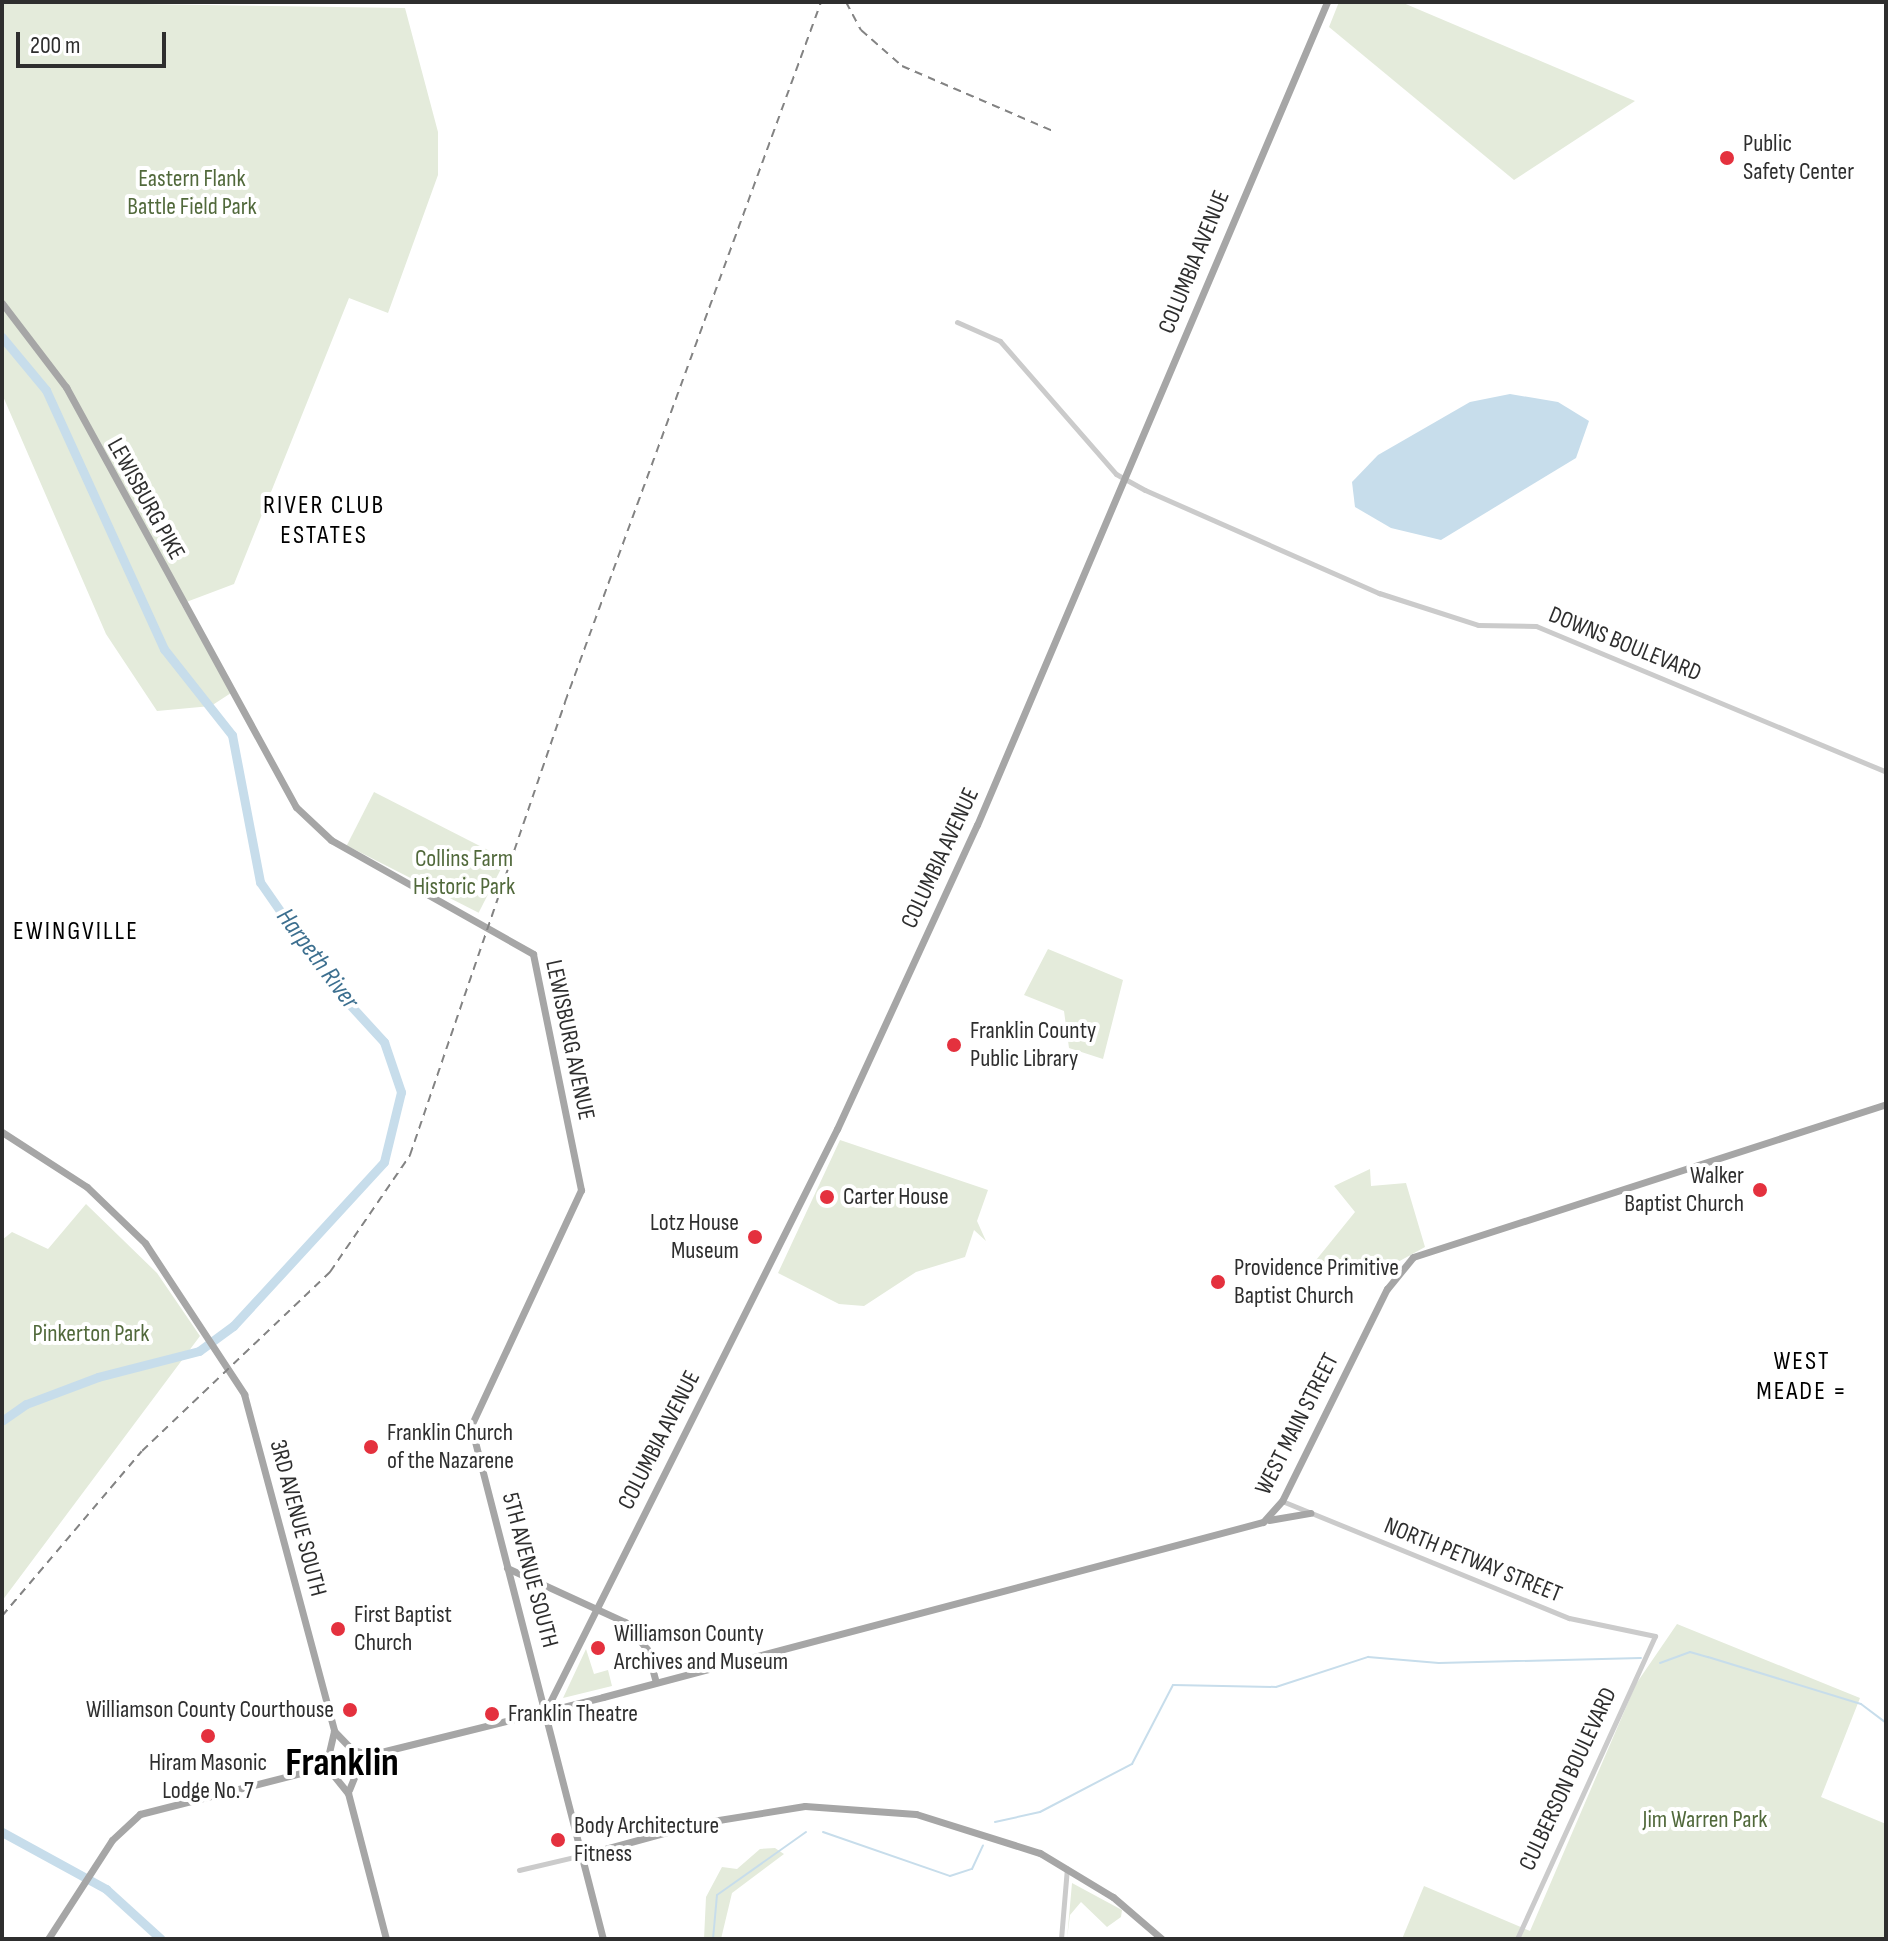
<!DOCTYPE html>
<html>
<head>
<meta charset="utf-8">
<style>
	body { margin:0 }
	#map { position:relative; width:1888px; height:1941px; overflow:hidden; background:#fff; font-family:"Sofia Sans Condensed",sans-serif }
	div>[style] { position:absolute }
	.green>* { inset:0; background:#e4ebdb; transform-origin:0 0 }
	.water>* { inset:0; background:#c7ddeb }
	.stream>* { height:2px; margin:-1px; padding:0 1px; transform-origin:1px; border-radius:1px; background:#c7ddeb }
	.river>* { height:9px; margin:-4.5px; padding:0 4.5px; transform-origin:4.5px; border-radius:4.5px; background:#c7ddeb }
	.minor>* { height:5px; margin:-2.5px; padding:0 2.5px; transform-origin:2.5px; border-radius:2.5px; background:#cbcbcb }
	.major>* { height:7px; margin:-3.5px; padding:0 3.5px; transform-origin:3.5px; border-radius:3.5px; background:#a6a6a6 }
	.rail>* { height:2px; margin-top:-1px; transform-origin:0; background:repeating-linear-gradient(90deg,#838383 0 8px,transparent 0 14px) }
	.dots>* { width:22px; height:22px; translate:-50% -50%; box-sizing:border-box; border:4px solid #fff; border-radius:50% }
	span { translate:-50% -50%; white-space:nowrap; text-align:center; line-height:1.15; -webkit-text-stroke:8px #fff; paint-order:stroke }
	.poi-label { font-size:24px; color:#2e2e2e }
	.left { translate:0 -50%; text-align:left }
	.right { translate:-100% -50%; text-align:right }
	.park-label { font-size:24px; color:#51693b }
	.street-label { font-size:24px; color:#2e2e2e }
	.neighbourhood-label { font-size:26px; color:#000; letter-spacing:2px }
	.water-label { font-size:26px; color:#3c6f8f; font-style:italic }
	.town-label { font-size:40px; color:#000; font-weight:700 }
	.frame { position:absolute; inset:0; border:4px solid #2e2e2e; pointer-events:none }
	.scale { position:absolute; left:16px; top:32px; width:150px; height:36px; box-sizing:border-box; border:4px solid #2e2e2e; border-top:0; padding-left:10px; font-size:24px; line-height:28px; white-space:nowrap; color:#2e2e2e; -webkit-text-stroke:6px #fff; paint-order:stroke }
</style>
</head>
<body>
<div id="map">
	<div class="green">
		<i style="clip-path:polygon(2px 2px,405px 8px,438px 132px,438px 175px,388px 313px,349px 298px,234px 584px,181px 604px,231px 693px,211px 706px,157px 711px,106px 634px,2px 394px)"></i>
		<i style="clip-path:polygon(1339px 2px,1401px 2px,1635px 101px,1514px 180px,1329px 27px)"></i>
		<i style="left:374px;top:792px;width:148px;height:60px;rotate:27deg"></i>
		<i style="clip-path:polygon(1048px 949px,1123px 980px,1103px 1059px,1069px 1048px,1064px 1011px,1024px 995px)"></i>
		<i style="clip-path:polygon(840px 1140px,988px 1190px,977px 1221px,986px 1241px,974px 1230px,965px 1257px,916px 1272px,864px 1306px,839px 1304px,778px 1273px)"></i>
		<i style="clip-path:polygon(1370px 1169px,1371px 1186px,1406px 1183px,1425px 1247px,1396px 1263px,1308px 1270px,1355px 1212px,1334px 1186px)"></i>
		<i style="clip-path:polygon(86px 1204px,157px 1273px,200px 1336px,2px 1601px,2px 1240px,12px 1232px,48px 1249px)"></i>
		<i style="clip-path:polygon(1677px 1624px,1860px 1698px,1821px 1797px,1886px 1824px,1886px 1939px,1402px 1939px,1424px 1886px,1530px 1931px,1636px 1684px)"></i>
		<i style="clip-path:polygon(586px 1649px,594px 1674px,608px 1670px,612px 1686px,563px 1698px)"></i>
		<i style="clip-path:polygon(775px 1848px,784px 1854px,732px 1893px,721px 1939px,704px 1939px,706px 1897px,722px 1867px,737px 1869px,760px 1849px)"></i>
		<i style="clip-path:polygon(1072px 1883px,1122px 1910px,1121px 1917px,1107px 1927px,1081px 1902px,1070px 1915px,1067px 1939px)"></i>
	</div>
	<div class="water">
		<i style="clip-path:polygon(1510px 394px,1558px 402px,1589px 421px,1576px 458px,1441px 540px,1391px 528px,1355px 507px,1352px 482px,1378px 455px,1470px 402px)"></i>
	</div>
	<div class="stream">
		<i style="left:1660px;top:1663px;width:32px;rotate:-20deg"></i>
		<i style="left:1690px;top:1652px;width:19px;rotate:16deg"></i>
		<i style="left:1708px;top:1657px;width:160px;rotate:17.1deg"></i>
		<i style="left:1861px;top:1704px;width:31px;rotate:37deg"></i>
		<i style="left:995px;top:1822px;width:46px;rotate:-12.5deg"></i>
		<i style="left:1040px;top:1812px;width:104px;rotate:-27.6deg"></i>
		<i style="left:1132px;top:1764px;width:89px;rotate:-62.6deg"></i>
		<i style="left:1173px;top:1685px;width:103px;rotate:1.1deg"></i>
		<i style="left:1276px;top:1687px;width:97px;rotate:-18.1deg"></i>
		<i style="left:1368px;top:1657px;width:71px;rotate:4.8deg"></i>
		<i style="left:1439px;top:1663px;width:202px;rotate:-1.4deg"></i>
		<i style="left:823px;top:1832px;width:134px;rotate:19.1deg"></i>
		<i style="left:950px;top:1876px;width:23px;rotate:-18deg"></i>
		<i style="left:972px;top:1869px;width:26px;rotate:-65deg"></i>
		<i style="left:713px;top:1939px;width:44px;rotate:-84.8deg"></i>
		<i style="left:717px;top:1895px;width:109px;rotate:-35.3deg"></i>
	</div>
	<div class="river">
		<i style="left:2px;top:337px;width:69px;rotate:50.3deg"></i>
		<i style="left:46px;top:390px;width:285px;rotate:65.5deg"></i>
		<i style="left:164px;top:649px;width:110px;rotate:51.7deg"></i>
		<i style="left:232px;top:735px;width:150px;rotate:79.2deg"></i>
		<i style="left:260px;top:882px;width:124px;rotate:55.2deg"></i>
		<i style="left:331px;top:984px;width:79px;rotate:47.6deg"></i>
		<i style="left:384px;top:1042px;width:53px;rotate:71.2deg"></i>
		<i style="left:401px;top:1092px;width:72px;rotate:103.7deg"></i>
		<i style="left:384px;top:1162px;width:223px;rotate:132.6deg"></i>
		<i style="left:233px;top:1326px;width:42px;rotate:143.7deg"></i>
		<i style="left:199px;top:1351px;width:104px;rotate:165.6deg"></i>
		<i style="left:98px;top:1377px;width:77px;rotate:159.4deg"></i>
		<i style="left:26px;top:1404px;width:29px;rotate:145deg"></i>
		<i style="left:2px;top:1832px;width:119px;rotate:28.7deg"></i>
		<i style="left:106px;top:1889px;width:74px;rotate:42.3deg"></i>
	</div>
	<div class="minor">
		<i style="left:957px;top:322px;width:47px;rotate:23.8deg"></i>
		<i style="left:1000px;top:341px;width:176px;rotate:48.9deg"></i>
		<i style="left:1116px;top:474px;width:33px;rotate:29deg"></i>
		<i style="left:1145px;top:490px;width:256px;rotate:23.8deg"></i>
		<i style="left:1379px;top:593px;width:104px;rotate:17.9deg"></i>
		<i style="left:1478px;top:625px;width:58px;rotate:1deg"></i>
		<i style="left:1536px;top:626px;width:379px;rotate:22.6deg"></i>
		<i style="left:1282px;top:1501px;width:310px;rotate:22.2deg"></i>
		<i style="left:1569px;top:1618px;width:88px;rotate:11.8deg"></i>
		<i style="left:1655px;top:1636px;width:333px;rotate:114.5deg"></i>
		<i style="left:519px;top:1870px;width:66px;rotate:-13.2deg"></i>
		<i style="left:1061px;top:1939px;width:71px;rotate:-85.2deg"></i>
	</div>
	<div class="major">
		<i style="left:2px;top:303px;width:106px;rotate:52.7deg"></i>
		<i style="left:66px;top:387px;width:479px;rotate:61.3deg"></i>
		<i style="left:296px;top:807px;width:48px;rotate:43.3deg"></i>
		<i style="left:331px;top:840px;width:232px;rotate:29.4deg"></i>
		<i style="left:533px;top:954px;width:241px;rotate:78.5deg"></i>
		<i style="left:581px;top:1190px;width:260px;rotate:115deg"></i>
		<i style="left:471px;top:1426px;width:530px;rotate:75.57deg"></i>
		<i style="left:2px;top:1132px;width:101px;rotate:32.9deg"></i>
		<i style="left:87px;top:1187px;width:81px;rotate:44deg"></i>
		<i style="left:145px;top:1243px;width:181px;rotate:56.7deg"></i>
		<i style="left:244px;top:1394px;width:349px;rotate:75deg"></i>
		<i style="left:334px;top:1731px;width:36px;rotate:103deg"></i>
		<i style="left:326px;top:1766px;width:35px;rotate:51deg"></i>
		<i style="left:348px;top:1793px;width:151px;rotate:75.4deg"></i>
		<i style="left:1269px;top:1520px;width:42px;rotate:-9.7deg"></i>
		<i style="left:507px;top:1568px;width:130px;rotate:24.6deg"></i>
		<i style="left:625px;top:1622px;width:35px;rotate:51deg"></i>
		<i style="left:647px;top:1649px;width:34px;rotate:75deg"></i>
		<i style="left:546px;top:1710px;width:650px;rotate:-63.4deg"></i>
		<i style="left:837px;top:1129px;width:335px;rotate:-65.3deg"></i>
		<i style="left:977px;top:825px;width:894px;rotate:-66.96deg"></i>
		<i style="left:334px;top:1731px;width:32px;rotate:46deg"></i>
		<i style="left:356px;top:1754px;width:13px;rotate:81deg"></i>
		<i style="left:354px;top:1750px;width:16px;rotate:18deg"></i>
		<i style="left:369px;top:1755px;width:241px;rotate:-13.9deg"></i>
		<i style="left:603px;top:1697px;width:683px;rotate:-14.85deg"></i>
		<i style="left:1263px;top:1522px;width:28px;rotate:-48deg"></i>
		<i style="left:1282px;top:1501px;width:237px;rotate:-63.7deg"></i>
		<i style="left:1387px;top:1289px;width:41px;rotate:-50.9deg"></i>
		<i style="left:1413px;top:1257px;width:497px;rotate:-17.9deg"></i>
		<i style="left:349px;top:1790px;width:27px;rotate:-68deg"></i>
		<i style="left:583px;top:1855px;width:121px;rotate:-15.3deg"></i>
		<i style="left:700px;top:1823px;width:106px;rotate:-9.2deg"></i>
		<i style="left:805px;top:1806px;width:111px;rotate:4.1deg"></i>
		<i style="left:916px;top:1814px;width:130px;rotate:17.5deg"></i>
		<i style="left:1040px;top:1853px;width:85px;rotate:31.1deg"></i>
		<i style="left:1113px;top:1897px;width:65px;rotate:40.6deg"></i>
		<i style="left:48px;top:1939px;width:118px;rotate:-57.1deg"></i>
		<i style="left:112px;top:1840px;width:38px;rotate:-43deg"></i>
		<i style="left:140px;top:1814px;width:178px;rotate:-14.3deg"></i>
		<i style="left:312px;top:1770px;width:18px;rotate:13deg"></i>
	</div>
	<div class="rail">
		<i style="left:846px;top:2px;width:32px;rotate:62deg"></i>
		<i style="left:861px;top:30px;width:55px;rotate:41.3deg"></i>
		<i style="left:902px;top:66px;width:164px;rotate:23.3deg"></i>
		<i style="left:2px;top:1616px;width:216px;rotate:-49.7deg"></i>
		<i style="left:142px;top:1451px;width:260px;rotate:-43.6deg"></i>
		<i style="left:330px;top:1272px;width:142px;rotate:-55.6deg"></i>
		<i style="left:410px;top:1155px;width:479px;rotate:-71.1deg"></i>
		<i style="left:565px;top:702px;width:745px;rotate:-69.91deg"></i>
	</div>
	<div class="dots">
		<i style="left:1727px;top:158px;background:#e4313e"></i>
		<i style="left:954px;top:1045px;background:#e4313e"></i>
		<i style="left:1760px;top:1190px;background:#e4313e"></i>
		<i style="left:827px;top:1197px;background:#e4313e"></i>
		<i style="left:755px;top:1237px;background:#e4313e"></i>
		<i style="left:1218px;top:1282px;background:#e4313e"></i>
		<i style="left:371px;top:1447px;background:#e4313e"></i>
		<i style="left:338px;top:1629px;background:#e4313e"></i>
		<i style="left:598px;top:1648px;background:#e4313e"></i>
		<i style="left:350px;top:1710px;background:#e4313e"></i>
		<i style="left:492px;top:1714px;background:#e4313e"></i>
		<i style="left:208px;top:1736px;background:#e4313e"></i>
		<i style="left:558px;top:1840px;background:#e4313e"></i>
	</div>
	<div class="poi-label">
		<span class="left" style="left:1743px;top:158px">Public<br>Safety Center</span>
		<span class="left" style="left:970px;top:1045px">Franklin County<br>Public Library</span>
		<span class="right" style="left:1744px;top:1190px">Walker<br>Baptist Church</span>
		<span class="left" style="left:843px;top:1197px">Carter House</span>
		<span class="right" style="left:739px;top:1237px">Lotz House<br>Museum</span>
		<span class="left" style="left:1234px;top:1282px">Providence Primitive<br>Baptist Church</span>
		<span class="left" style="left:387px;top:1447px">Franklin Church<br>of the Nazarene</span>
		<span class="left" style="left:354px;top:1629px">First Baptist<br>Church</span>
		<span class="left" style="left:614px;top:1648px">Williamson County<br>Archives and Museum</span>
		<span class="right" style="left:334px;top:1710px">Williamson County Courthouse</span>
		<span class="left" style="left:508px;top:1714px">Franklin Theatre</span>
		<span style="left:208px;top:1777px">Hiram Masonic<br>Lodge No. 7</span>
		<span class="left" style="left:574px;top:1840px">Body Architecture<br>Fitness</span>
	</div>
	<div class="park-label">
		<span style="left:192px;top:193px">Eastern Flank<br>Battle Field Park</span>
		<span style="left:464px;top:873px">Collins Farm<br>Historic Park</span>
		<span style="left:91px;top:1334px">Pinkerton Park</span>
		<span style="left:1705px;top:1820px">Jim Warren Park</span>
	</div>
	<div class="street-label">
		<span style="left:1194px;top:262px;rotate:-68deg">COLUMBIA AVENUE</span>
		<span style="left:146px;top:499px;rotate:61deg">LEWISBURG PIKE</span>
		<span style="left:1625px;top:644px;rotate:22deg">DOWNS BOULEVARD</span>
		<span style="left:940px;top:858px;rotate:-65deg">COLUMBIA AVENUE</span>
		<span style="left:570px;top:1040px;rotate:78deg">LEWISBURG AVENUE</span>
		<span style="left:1297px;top:1424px;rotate:-63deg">WEST MAIN STREET</span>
		<span style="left:659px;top:1440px;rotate:-63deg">COLUMBIA AVENUE</span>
		<span style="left:298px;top:1518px;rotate:75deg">3RD AVENUE SOUTH</span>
		<span style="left:1473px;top:1560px;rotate:22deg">NORTH PETWAY STREET</span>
		<span style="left:530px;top:1570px;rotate:75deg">5TH AVENUE SOUTH</span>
		<span style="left:1568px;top:1779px;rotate:-65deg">CULBERSON BOULEVARD</span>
	</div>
	<div class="neighbourhood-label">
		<span style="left:324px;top:521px">RIVER CLUB<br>ESTATES</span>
		<span style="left:76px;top:932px">EWINGVILLE</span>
		<span style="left:1802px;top:1377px">WEST<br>MEADE =</span>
	</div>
	<div class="water-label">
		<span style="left:317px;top:959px;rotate:53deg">Harpeth River</span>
	</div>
	<div class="town-label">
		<span style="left:342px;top:1763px">Franklin</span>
	</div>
	<div class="frame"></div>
	<div class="scale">200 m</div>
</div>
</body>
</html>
